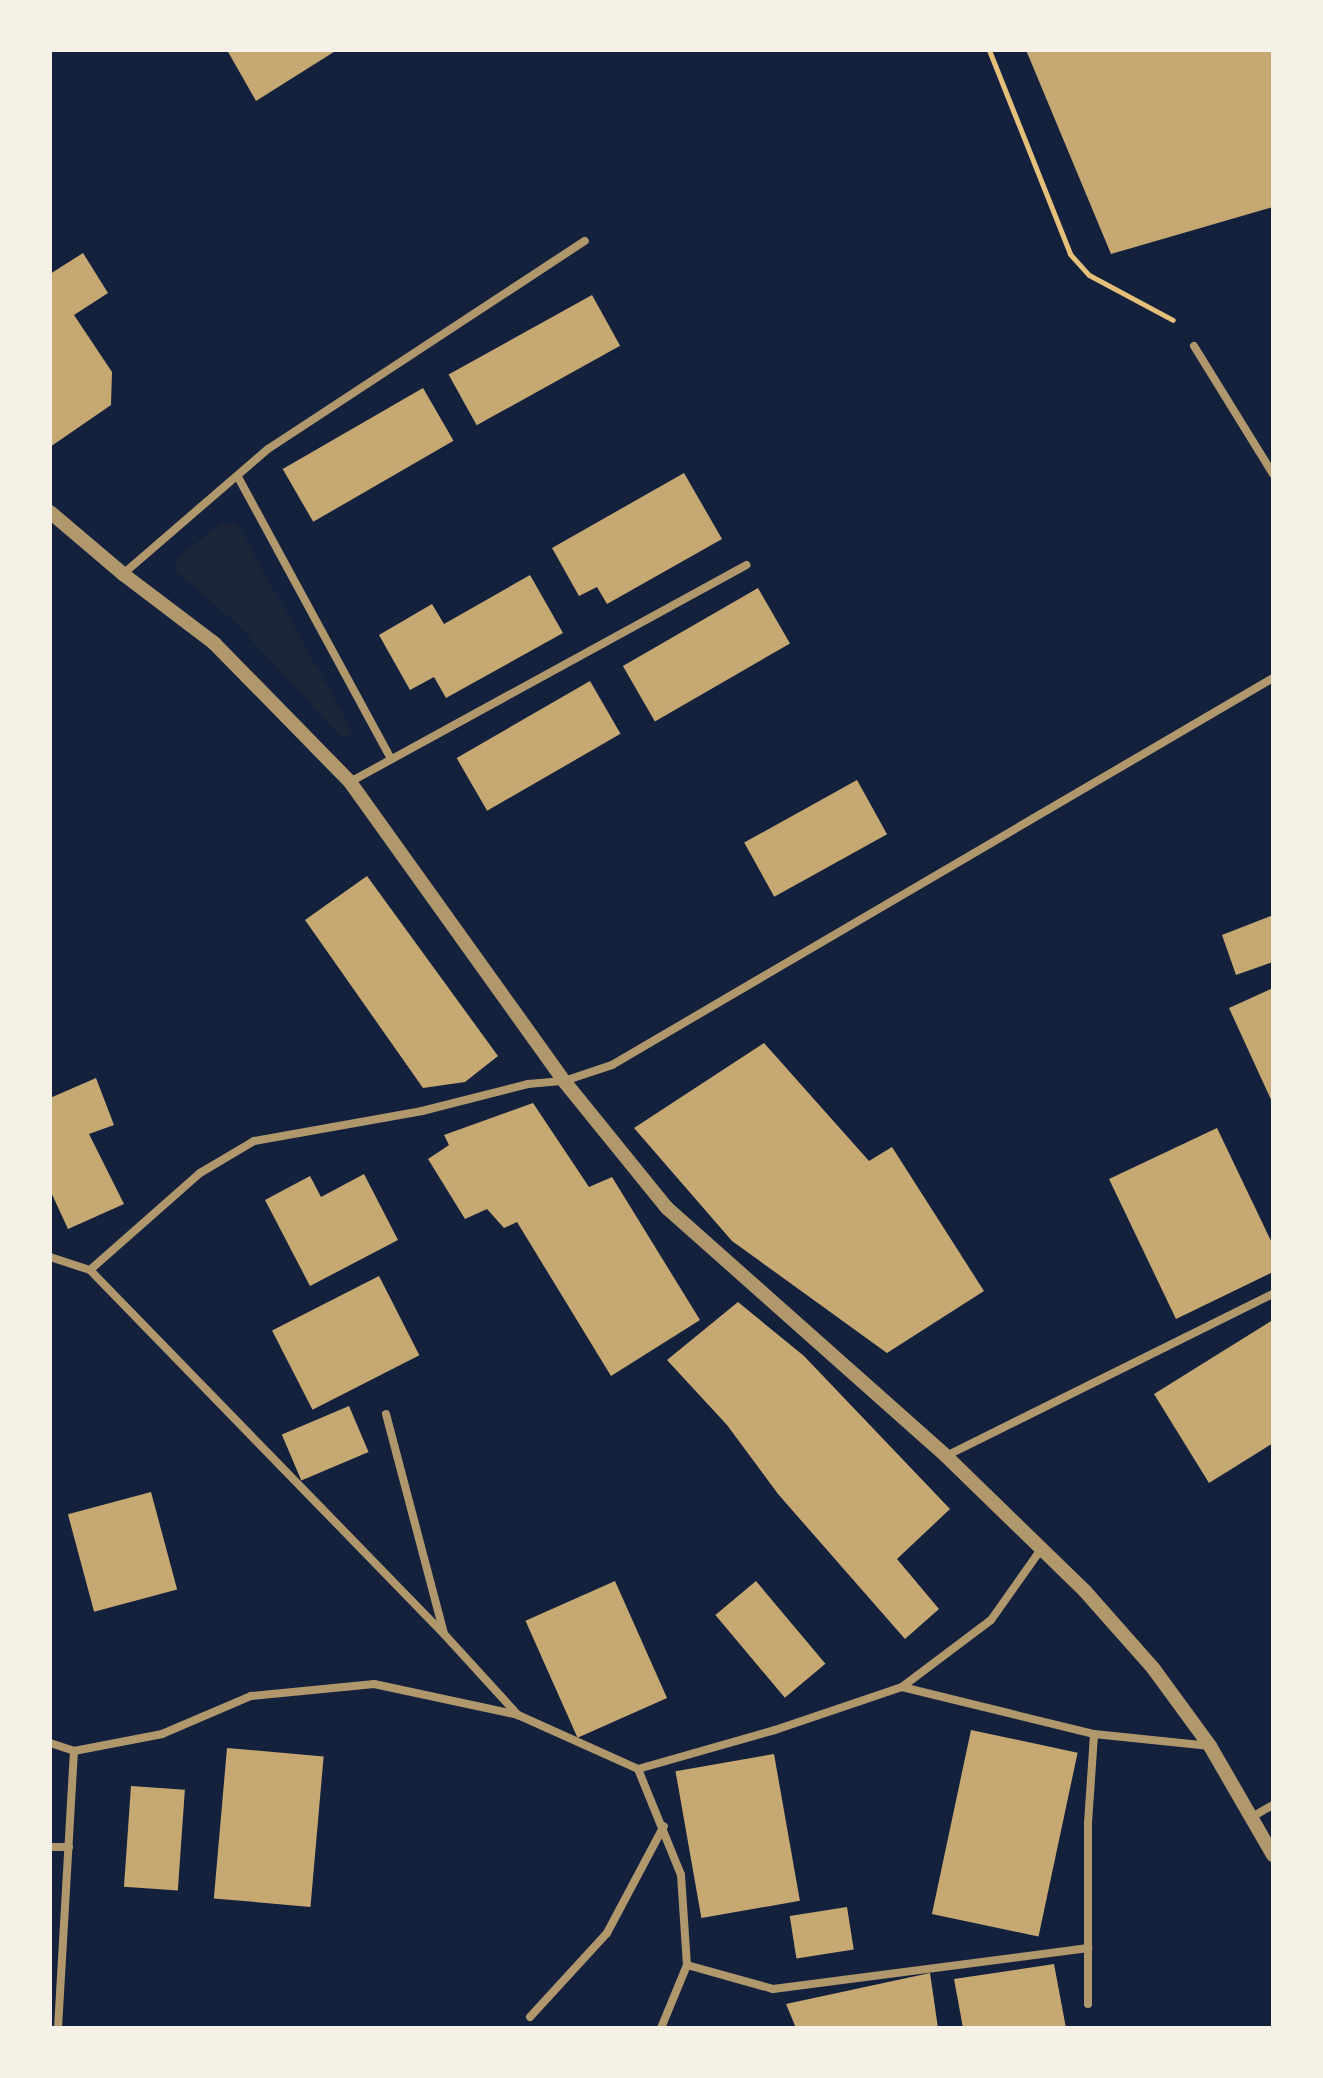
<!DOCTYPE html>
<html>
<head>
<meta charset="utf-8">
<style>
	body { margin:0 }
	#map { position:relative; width:1323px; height:2078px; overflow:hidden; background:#14213d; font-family:Roboto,sans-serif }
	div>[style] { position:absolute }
	.green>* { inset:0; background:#1d2539 }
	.building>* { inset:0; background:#c6a872; transform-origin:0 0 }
	.path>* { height:5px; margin:-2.5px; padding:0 2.5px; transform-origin:2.5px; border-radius:2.5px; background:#e5c07b }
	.minor>* { height:8px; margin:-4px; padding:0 4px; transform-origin:4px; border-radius:4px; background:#b1986c }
	.tertiary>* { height:14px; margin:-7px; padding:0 7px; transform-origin:7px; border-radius:7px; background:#b1986c }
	span { translate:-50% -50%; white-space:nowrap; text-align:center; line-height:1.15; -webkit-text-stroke:8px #f6f1e7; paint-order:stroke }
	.frame { position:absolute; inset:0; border:52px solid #f6f1e7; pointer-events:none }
</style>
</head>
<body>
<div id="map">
	<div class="green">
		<i style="clip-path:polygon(222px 523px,237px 525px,350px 727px,348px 736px,341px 736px,235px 622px,176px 571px,177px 558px)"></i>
	</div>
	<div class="building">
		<i style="clip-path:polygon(227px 50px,337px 50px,256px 101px)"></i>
		<i style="clip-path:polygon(1026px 50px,1273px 50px,1273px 207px,1111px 254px)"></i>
		<i style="clip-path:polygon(83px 253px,108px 293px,74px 315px,112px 372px,111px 405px,50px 447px,50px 274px)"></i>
		<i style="left:592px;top:295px;width:58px;height:164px;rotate:61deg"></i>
		<i style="left:423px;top:388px;width:61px;height:162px;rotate:60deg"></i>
		<i style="clip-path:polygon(684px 473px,722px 539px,607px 604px,597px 587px,579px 596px,552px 548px)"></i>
		<i style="clip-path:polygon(530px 575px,563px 633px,446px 698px,434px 677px,410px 690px,379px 635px,432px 604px,444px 624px)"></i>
		<i style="left:758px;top:588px;width:64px;height:156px;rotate:60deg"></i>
		<i style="left:590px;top:681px;width:61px;height:154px;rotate:60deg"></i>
		<i style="left:857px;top:780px;width:62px;height:129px;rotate:61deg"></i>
		<i style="clip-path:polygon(367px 876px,498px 1056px,465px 1082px,423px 1088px,305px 920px)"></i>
		<i style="clip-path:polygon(1273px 915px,1273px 962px,1236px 975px,1222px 935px)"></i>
		<i style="clip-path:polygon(1273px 988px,1273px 1104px,1229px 1008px)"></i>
		<i style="clip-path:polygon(764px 1043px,869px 1161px,892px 1147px,984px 1291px,887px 1353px,732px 1241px,634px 1128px)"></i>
		<i style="clip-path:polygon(96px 1078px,114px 1125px,89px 1134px,124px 1204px,68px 1229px,50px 1190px,50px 1098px)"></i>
		<i style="clip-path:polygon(533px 1103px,589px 1187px,612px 1177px,700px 1320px,611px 1376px,517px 1222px,504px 1228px,487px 1209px,465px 1219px,428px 1159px,449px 1145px,444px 1135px)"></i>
		<i style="clip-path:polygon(1217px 1128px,1273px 1245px,1273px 1272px,1176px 1319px,1109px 1179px)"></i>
		<i style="clip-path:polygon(364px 1174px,398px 1240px,310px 1286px,265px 1200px,310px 1176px,321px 1197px)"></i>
		<i style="left:379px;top:1276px;width:89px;height:120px;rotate:63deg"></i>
		<i style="clip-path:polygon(738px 1302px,804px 1356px,950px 1509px,897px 1559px,939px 1609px,905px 1639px,778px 1494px,727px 1425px,667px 1360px)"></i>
		<i style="clip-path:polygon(1273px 1320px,1273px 1443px,1209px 1483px,1154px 1394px)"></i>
		<i style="left:349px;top:1406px;width:50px;height:73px;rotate:67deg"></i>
		<i style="left:151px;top:1492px;width:101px;height:86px;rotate:75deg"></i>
		<i style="left:615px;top:1581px;width:128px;height:98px;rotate:66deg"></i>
		<i style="left:756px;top:1581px;width:108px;height:53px;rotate:50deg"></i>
		<i style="left:971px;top:1730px;width:109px;height:188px;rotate:12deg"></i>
		<i style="left:227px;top:1748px;width:97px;height:151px;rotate:5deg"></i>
		<i style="left:774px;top:1754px;width:149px;height:100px;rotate:80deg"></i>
		<i style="left:131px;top:1786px;width:54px;height:101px;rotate:4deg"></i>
		<i style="left:847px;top:1907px;width:43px;height:58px;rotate:81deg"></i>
		<i style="clip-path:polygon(1054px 1964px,1066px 2028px,963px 2028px,954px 1979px)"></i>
		<i style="clip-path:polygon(930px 1973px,938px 2028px,796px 2028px,786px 2004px)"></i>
	</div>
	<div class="path">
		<i style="left:989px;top:50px;width:219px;rotate:68.3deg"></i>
		<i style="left:1070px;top:254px;width:28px;rotate:48deg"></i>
		<i style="left:1089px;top:275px;width:95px;rotate:28.2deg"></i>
	</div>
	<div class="minor">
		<i style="left:1194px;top:346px;width:150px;rotate:58.3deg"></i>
		<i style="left:238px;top:477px;width:321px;rotate:61.5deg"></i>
		<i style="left:123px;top:574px;width:191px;rotate:-40.8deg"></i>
		<i style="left:268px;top:449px;width:379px;rotate:-33.3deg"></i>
		<i style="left:350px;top:782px;width:452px;rotate:-28.7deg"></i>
		<i style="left:50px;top:1257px;width:42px;rotate:18deg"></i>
		<i style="left:90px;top:1270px;width:147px;rotate:-41.4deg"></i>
		<i style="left:200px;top:1173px;width:63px;rotate:-30.7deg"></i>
		<i style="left:254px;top:1141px;width:171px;rotate:-10.1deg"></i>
		<i style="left:422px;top:1111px;width:109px;rotate:-14.3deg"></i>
		<i style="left:528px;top:1084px;width:36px;rotate:-5deg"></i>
		<i style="left:564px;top:1081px;width:51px;rotate:-18.4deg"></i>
		<i style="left:612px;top:1065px;width:766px;rotate:-30.35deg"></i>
		<i style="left:90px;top:1270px;width:508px;rotate:45.8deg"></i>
		<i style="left:444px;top:1634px;width:110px;rotate:47.6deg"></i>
		<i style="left:386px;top:1414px;width:227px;rotate:75.2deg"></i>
		<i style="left:946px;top:1456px;width:365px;rotate:-26.4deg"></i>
		<i style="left:902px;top:1687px;width:198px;rotate:13.8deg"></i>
		<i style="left:1094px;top:1734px;width:117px;rotate:5.9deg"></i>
		<i style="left:50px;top:1743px;width:25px;rotate:18deg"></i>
		<i style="left:74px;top:1751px;width:90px;rotate:-10.9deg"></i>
		<i style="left:162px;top:1734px;width:97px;rotate:-23.1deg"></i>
		<i style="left:251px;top:1696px;width:124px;rotate:-5.6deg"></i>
		<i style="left:374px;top:1684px;width:147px;rotate:12.1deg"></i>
		<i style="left:518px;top:1715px;width:132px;rotate:24.2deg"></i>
		<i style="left:638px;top:1769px;width:142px;rotate:-15.9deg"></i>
		<i style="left:775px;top:1730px;width:134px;rotate:-18.7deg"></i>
		<i style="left:902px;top:1687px;width:111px;rotate:-37deg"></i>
		<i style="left:991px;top:1620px;width:88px;rotate:-54.7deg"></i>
		<i style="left:638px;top:1769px;width:114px;rotate:67.9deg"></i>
		<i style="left:681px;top:1875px;width:90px;rotate:86.2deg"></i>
		<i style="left:687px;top:1965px;width:68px;rotate:112.4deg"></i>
		<i style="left:1252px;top:1817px;width:24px;rotate:-30deg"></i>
		<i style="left:50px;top:1847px;width:19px"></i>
		<i style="left:687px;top:1965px;width:89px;rotate:15.6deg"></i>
		<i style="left:773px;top:1989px;width:318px;rotate:-7.4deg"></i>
		<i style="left:1088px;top:2004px;width:181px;rotate:-90deg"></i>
		<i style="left:1088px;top:1823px;width:89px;rotate:-86.1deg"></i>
		<i style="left:530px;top:2017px;width:114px;rotate:-47.5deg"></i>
		<i style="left:607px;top:1933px;width:121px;rotate:-62deg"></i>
		<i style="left:58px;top:2028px;width:277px;rotate:-86.7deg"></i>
	</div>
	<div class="tertiary">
		<i style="left:50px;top:512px;width:96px;rotate:40.3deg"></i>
		<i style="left:123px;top:574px;width:114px;rotate:37.2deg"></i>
		<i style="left:214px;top:643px;width:194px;rotate:45.6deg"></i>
		<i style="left:350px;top:782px;width:368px;rotate:54.4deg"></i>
		<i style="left:564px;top:1081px;width:164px;rotate:51deg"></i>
		<i style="left:667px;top:1208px;width:373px;rotate:41.6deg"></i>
		<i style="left:946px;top:1456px;width:192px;rotate:44.2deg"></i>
		<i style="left:1084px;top:1590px;width:104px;rotate:48.5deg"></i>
		<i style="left:1153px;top:1668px;width:97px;rotate:53.8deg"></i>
		<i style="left:1210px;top:1746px;width:126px;rotate:60deg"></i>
	</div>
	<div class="frame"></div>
</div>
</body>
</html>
